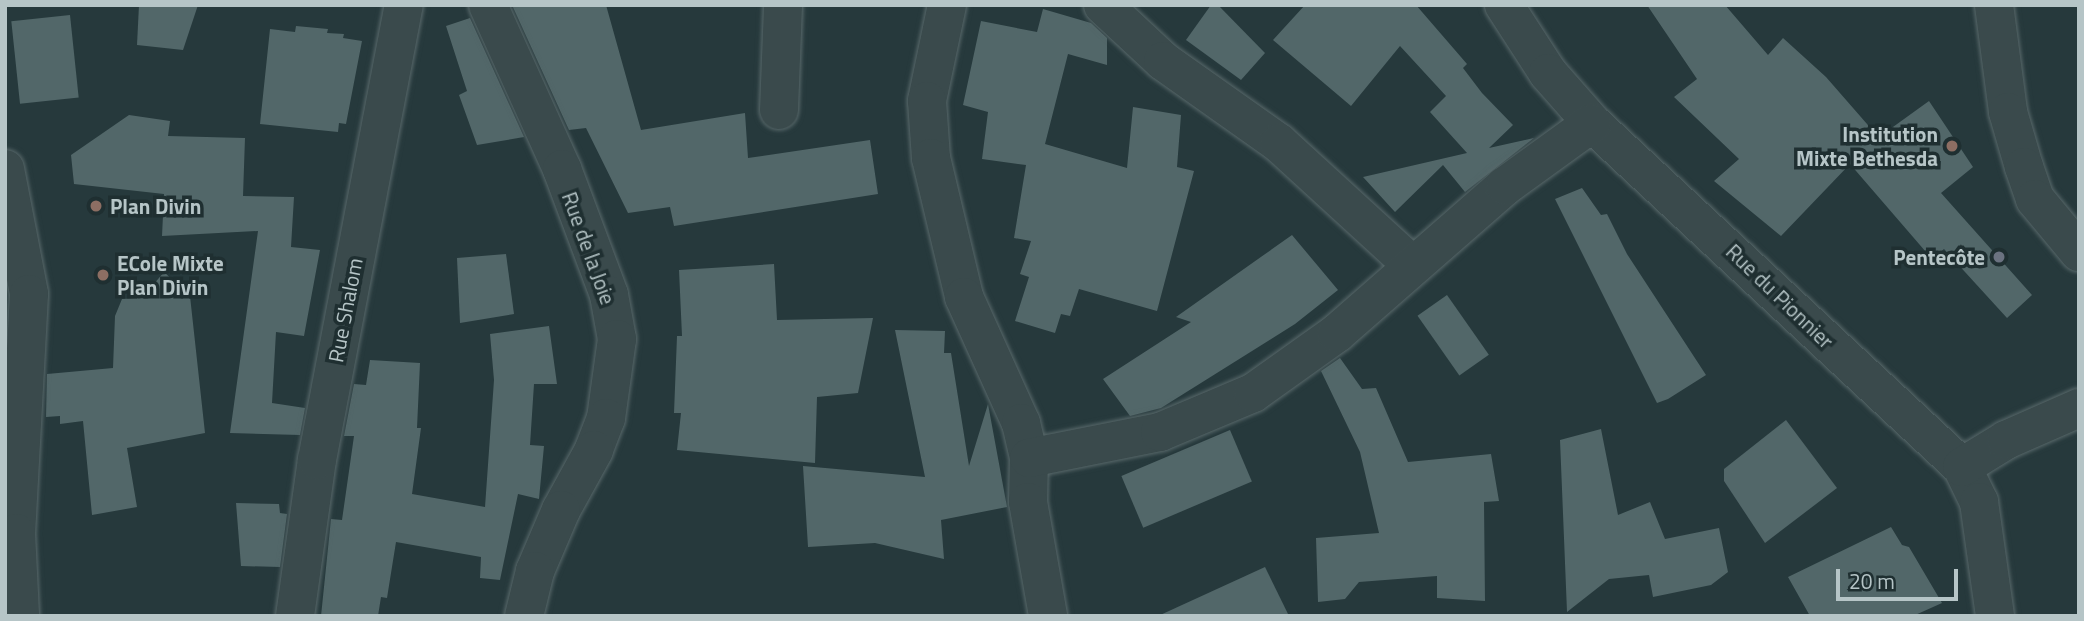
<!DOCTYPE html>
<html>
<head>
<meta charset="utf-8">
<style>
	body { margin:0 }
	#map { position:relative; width:2084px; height:621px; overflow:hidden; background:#26393c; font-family:"Titillium Web",sans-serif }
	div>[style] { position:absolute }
	.building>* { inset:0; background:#526769; transform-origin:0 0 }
	.roads { filter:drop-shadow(0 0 2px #58686a) drop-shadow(0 0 2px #58686a) }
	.minor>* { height:38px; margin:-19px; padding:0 19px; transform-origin:19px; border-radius:19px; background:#3a4a4c }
	.dots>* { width:19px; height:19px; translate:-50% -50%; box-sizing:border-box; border:4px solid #1f2f31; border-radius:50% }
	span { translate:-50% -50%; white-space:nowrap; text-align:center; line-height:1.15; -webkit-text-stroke:7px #1f2f31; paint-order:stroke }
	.poi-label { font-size:21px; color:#b6c5c7; font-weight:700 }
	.right { translate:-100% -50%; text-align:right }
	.left { translate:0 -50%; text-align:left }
	.street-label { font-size:21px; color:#b6c5c7 }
	.frame { position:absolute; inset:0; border:7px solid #b6c5c7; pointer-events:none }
	.scale { position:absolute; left:1836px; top:569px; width:122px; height:32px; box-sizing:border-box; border:4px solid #b6c5c7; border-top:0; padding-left:9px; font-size:21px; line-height:24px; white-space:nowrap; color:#b6c5c7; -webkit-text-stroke:5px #1f2f31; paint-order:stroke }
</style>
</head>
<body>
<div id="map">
	<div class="building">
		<i style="clip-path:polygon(139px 5px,198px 5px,183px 50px,137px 45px)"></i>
		<i style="clip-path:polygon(512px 5px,606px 5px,641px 130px,745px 113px,748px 158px,870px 140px,878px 194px,674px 226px,670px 207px,628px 213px,586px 128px,569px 130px)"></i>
		<i style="clip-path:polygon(1211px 5px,1218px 5px,1265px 53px,1241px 80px,1186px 40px)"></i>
		<i style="clip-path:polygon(1305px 5px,1416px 5px,1467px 64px,1463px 68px,1482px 93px,1513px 125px,1489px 148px,1534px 138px,1465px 192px,1443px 165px,1395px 212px,1363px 177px,1467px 153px,1430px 112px,1446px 96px,1400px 46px,1351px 106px,1273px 40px)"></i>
		<i style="clip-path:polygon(1647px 5px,1725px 5px,1768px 55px,1783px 38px,1826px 77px,1874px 132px,1881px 126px,1886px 132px,1929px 101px,1973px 167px,1941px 193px,2032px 295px,2007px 318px,1944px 249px,1932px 259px,1850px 164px,1781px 236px,1714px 181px,1739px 159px,1674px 97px,1697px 79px)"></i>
		<i style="clip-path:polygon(1043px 9px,1091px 23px,1107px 38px,1107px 65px,1068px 54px,1045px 144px,1127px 168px,1133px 107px,1181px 115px,1177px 167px,1194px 171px,1157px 311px,1079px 289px,1070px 316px,1061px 314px,1055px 333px,1015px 321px,1029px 277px,1020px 274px,1031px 241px,1014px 238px,1026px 165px,982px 159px,988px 112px,963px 105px,981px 21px,1037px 32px)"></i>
		<i style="left:70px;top:15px;width:83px;height:59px;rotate:84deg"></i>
		<i style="clip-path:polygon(470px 18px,524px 137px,477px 145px,459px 95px,467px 91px,446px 26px)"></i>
		<i style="clip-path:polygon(296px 26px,328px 29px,327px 33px,344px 34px,343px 38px,362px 41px,346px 124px,339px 123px,338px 132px,260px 124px,270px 29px,295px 32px)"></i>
		<i style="clip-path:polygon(129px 115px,170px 121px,168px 136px,245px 138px,243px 196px,294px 197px,291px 247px,320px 250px,304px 336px,276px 332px,272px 403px,305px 408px,300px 435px,230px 433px,258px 231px,162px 236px,164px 194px,74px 184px,71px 155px)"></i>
		<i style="clip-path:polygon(1582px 188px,1601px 215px,1607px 214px,1627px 254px,1706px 375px,1668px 399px,1657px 403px,1555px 199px)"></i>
		<i style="clip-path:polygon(1292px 235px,1338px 290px,1295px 324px,1161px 408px,1130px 416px,1103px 379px,1191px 322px,1176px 317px)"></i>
		<i style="clip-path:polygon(506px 254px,514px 314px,460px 323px,457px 258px)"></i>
		<i style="clip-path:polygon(774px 264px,777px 320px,873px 318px,858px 393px,817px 397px,815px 463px,677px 450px,681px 413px,674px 413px,677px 336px,682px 336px,679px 270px)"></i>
		<i style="clip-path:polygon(164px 272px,190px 296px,205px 433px,127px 448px,137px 507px,92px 515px,83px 421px,60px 424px,60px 416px,46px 417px,47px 374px,113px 368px,115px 316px,122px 299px,142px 298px)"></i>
		<i style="left:1447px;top:295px;width:73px;height:36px;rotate:55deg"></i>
		<i style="clip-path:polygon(549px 326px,557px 384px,534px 384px,530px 445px,544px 446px,539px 499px,518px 494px,500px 580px,480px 578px,481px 557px,396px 542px,387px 598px,381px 597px,378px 616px,321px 616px,331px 519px,342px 520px,354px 436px,344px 436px,354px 384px,366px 385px,370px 360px,420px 363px,417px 428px,421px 428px,412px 494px,485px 507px,494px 380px,490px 334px)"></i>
		<i style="clip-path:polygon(895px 330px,945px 331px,944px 353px,951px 353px,969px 466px,988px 404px,1007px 507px,941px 520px,944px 559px,875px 543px,808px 547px,803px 466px,925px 477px)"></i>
		<i style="clip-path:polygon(1340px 358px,1362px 389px,1376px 388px,1408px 462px,1491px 454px,1499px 501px,1484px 502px,1485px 601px,1437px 598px,1437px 576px,1359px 582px,1345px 599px,1318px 602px,1316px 538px,1379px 533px,1360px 452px,1321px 371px)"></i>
		<i style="clip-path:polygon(1786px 420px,1837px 488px,1765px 543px,1724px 481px,1724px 469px)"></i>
		<i style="clip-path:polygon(1601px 429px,1618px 515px,1650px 502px,1665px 539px,1719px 528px,1728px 572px,1711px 585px,1653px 597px,1649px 575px,1609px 579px,1567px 612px,1560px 440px)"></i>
		<i style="left:1230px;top:430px;width:56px;height:118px;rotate:67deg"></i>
		<i style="clip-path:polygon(236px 503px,279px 504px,280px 513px,287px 514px,280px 567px,241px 566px)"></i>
		<i style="clip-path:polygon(1891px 527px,1902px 545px,1909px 547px,1942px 603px,1913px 616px,1810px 616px,1788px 577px)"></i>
		<i style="clip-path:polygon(1265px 567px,1289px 616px,1158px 616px)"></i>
	</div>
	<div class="roads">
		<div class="minor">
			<i style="left:488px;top:5px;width:180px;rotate:65.7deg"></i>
			<i style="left:562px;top:169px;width:134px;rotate:69.5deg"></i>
			<i style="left:609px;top:295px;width:45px;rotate:79.7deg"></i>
			<i style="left:617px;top:339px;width:80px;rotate:97.9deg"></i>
			<i style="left:606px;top:418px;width:34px;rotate:111deg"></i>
			<i style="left:594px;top:450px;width:68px;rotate:118.8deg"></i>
			<i style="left:561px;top:510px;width:66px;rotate:113.1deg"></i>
			<i style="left:535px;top:571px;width:46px;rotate:103.7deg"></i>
			<i style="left:947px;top:5px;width:98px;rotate:101.8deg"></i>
			<i style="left:927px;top:101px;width:57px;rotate:86deg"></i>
			<i style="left:931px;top:158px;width:143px;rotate:76.6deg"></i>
			<i style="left:964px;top:297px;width:138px;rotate:65.7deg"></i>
			<i style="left:1021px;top:423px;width:36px;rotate:77deg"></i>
			<i style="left:1029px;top:458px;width:44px;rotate:91.3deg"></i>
			<i style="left:1028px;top:502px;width:116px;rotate:80deg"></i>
			<i style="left:1103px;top:5px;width:82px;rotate:43deg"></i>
			<i style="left:1163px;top:61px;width:142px;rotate:35.3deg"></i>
			<i style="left:1279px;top:143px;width:180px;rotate:42.5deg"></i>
			<i style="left:1504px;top:5px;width:81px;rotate:57.1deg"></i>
			<i style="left:1548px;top:73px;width:67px;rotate:48.7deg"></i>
			<i style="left:1592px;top:123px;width:505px;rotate:42.91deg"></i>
			<i style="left:1962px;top:467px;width:39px;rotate:64deg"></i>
			<i style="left:1979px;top:502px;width:115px;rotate:82deg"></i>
			<i style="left:1994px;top:5px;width:108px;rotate:82.5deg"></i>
			<i style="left:2008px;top:112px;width:57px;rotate:73.8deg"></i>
			<i style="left:2024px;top:167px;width:34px;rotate:71deg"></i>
			<i style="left:2035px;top:199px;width:69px;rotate:50.3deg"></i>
			<i style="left:779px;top:110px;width:105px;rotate:-87.8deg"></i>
			<i style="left:5px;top:169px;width:127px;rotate:79.1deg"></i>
			<i style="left:29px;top:294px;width:239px;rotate:93.1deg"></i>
			<i style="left:16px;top:533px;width:83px;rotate:87.2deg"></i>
			<i style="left:1029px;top:458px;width:134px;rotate:-11.2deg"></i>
			<i style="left:1160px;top:432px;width:101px;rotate:-22.8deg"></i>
			<i style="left:1253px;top:393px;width:103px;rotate:-35.5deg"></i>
			<i style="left:1337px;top:333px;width:223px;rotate:-41.2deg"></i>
			<i style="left:1505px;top:186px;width:107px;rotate:-35.9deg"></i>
			<i style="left:1962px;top:467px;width:52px;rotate:-31.5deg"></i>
			<i style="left:2006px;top:440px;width:80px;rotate:-23.7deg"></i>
			<i style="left:295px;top:616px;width:158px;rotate:-82deg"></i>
			<i style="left:317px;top:460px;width:463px;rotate:-79.2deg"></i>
		</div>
	</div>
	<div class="dots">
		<i style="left:1952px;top:146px;background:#8d6e63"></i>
		<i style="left:96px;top:206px;background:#8d6e63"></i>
		<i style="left:1999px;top:257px;background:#6b7280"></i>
		<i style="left:103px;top:275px;background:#8d6e63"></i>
	</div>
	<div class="poi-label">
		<span class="right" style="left:1938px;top:146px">Institution<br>Mixte Bethesda</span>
		<span class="left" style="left:110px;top:206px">Plan Divin</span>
		<span class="right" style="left:1985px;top:257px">Pentecôte</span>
		<span class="left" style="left:117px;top:275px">ECole Mixte<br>Plan Divin</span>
	</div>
	<div class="street-label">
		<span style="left:589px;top:248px;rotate:70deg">Rue de la Joie</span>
		<span style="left:1780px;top:296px;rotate:44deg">Rue du Pionnier</span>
		<span style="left:345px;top:310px;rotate:-79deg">Rue Shalom</span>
	</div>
	<div class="frame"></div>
	<div class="scale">20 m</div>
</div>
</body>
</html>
